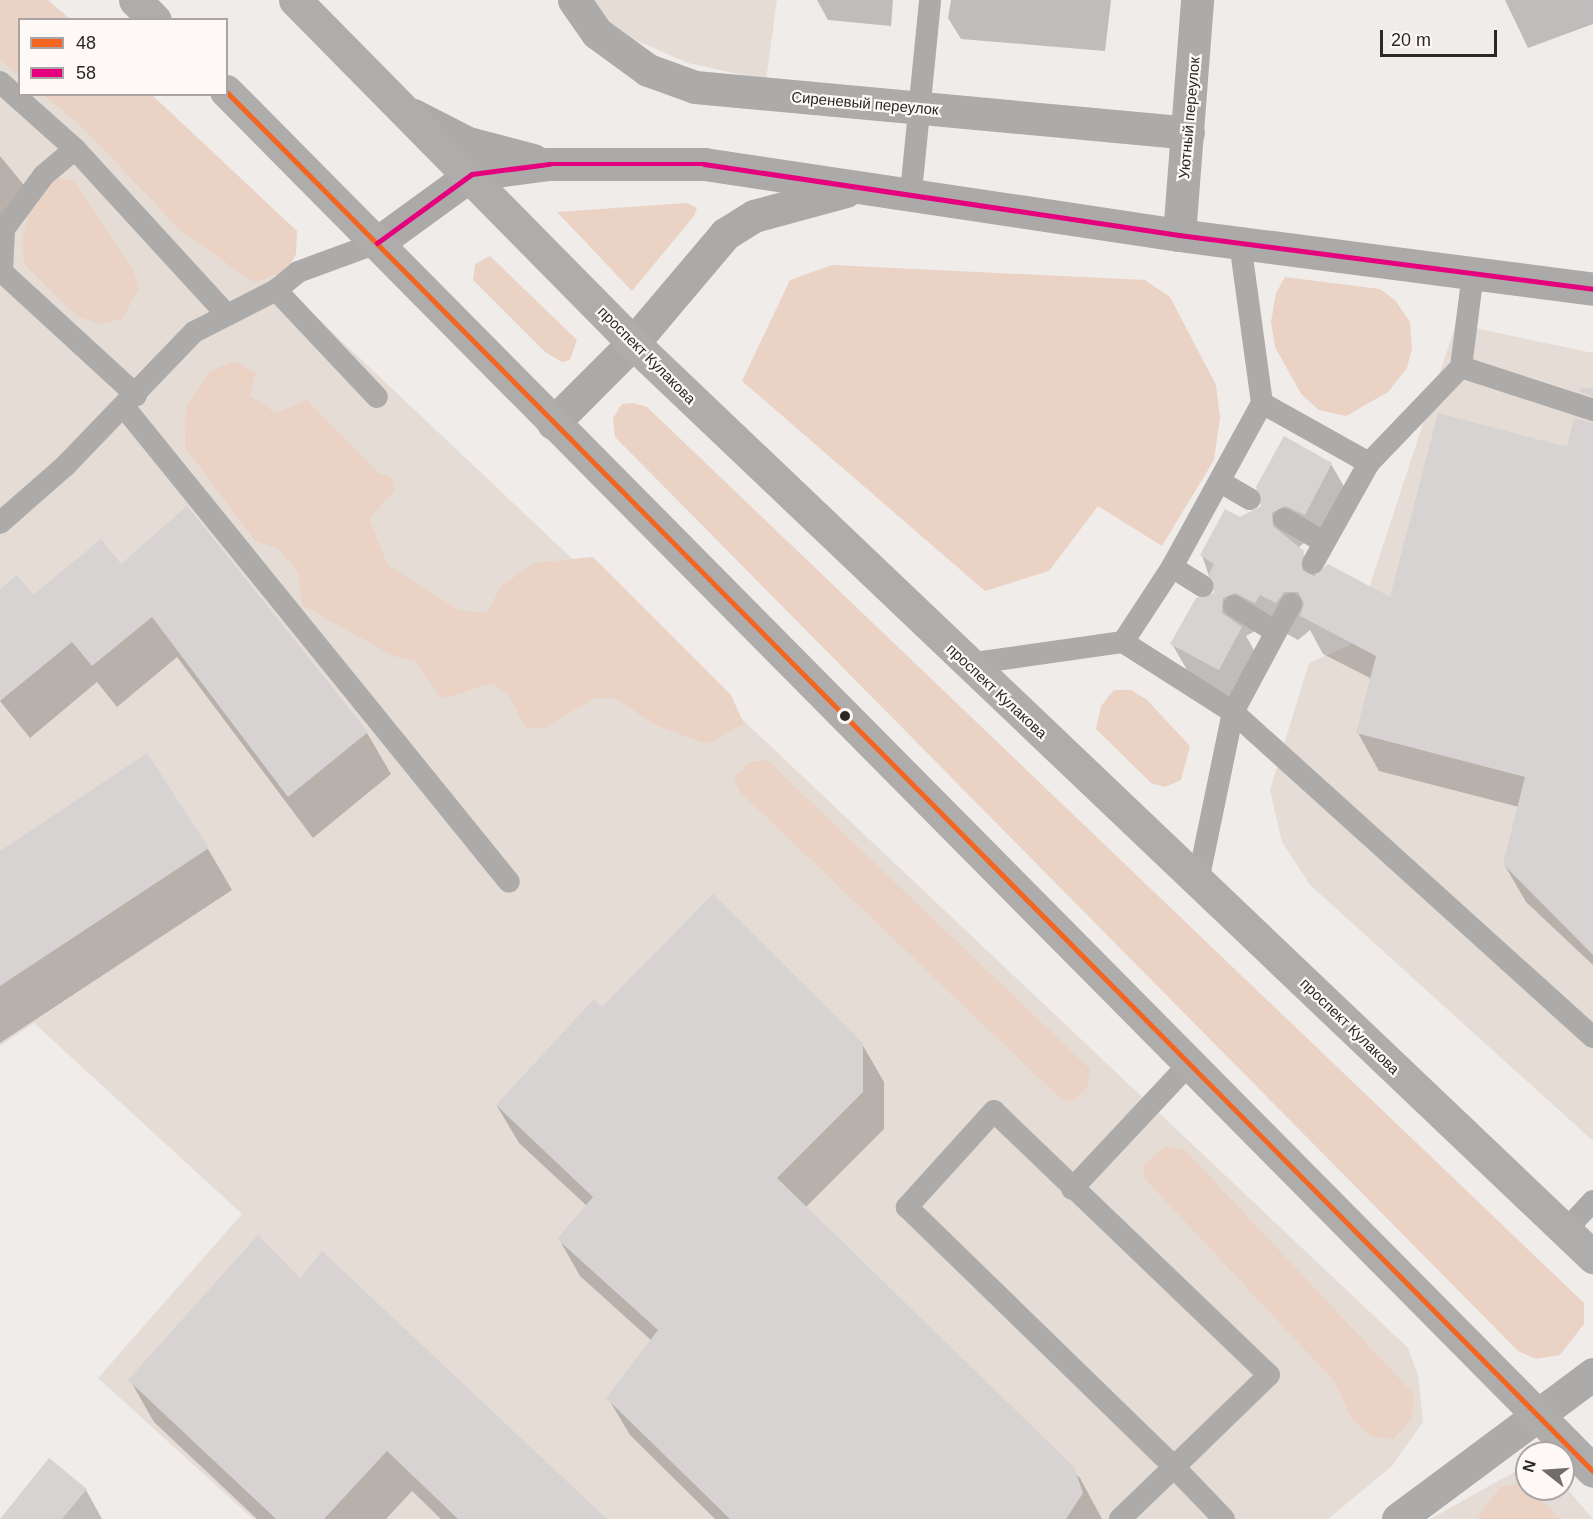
<!DOCTYPE html>
<html>
<head>
<meta charset="utf-8">
<style>
	body { margin:0 }
	#map { position:relative; width:1593px; height:1519px; overflow:hidden; background:#f0ecea; font-family:Arial,sans-serif }
	div>[style] { position:absolute }
	.built>* { inset:0; background:#e5dcd6 }
	.green>* { inset:0; background:#ead3c5 }
	.shadow>* { inset:0; background:#0003 }
	.building>* { inset:0; background:#d6d3d2 }
	.service>* { height:22px; margin:-11px; padding:0 11px; transform-origin:11px; border-radius:11px; background:#acabaa }
	.minor>* { height:33px; margin:-16.5px; padding:0 16.5px; transform-origin:16.5px; border-radius:16.5px; background:#acabaa }
	.secondary>* { height:33px; margin:-16.5px; padding:0 16.5px; transform-origin:16.5px; border-radius:16.5px; background:#acaaa9 }
	.primary>* { height:33px; margin:-16.5px; padding:0 16.5px; transform-origin:16.5px; border-radius:16.5px; background:#afadac }
	.bus-1>* { height:4.5px; margin:-2.25px; padding:0 2.25px; transform-origin:2.25px; border-radius:2.25px; background:#f26522 }
	.bus-2>* { height:4.5px; margin:-2.25px; padding:0 2.25px; transform-origin:2.25px; border-radius:2.25px; background:#e5007d }
	.dots>* { width:16px; height:16px; translate:-50% -50%; box-sizing:border-box; border:3px solid #fef9f7; border-radius:50% }
	span { translate:-50% -50%; white-space:nowrap; text-align:center; line-height:1.15; -webkit-text-stroke:4.5px #fef9f7; paint-order:stroke }
	.street-label { font-size:15px; color:#2b2827 }
	.legend { position:absolute; left:18px; top:18px; width:210px; height:78px; box-sizing:border-box; background:#fef9f7; border:2px solid #aaa5a4; margin:0; padding:8px 10px; list-style:none; font-size:18px; color:#2b2827 }
	.legend li { display:flex; align-items:center; gap:12px; height:30px }
	.legend b { width:30px; border:2px solid #aaa5a4 }
	.north { position:absolute; left:1515px; top:1441px; width:60px; height:60px; box-sizing:border-box; background:#fef9f7; border:2px solid #aaa5a4; border-radius:50%; rotate:287deg; font-size:16px; font-weight:700; line-height:24px; text-align:center; color:#2b2827 }
	.north::after { content:''; display:block; margin:auto; width:21px; height:27px; background:#706d6b; clip-path:polygon(50% 0,100% 100%,50% 72%,0 100%) }
	.scale { position:absolute; left:1380px; top:30px; width:117px; height:27px; box-sizing:border-box; border:3px solid #2b2827; border-top:0; padding-left:8px; font-size:18px; line-height:21px; white-space:nowrap; color:#2b2827; -webkit-text-stroke:4px #fef9f7; paint-order:stroke }
</style>
</head>
<body>
<div id="map">
	<div class="built">
		<i style="clip-path:polygon(594px 0,777px 0,766px 80px,688px 63px,619px 33px)"></i>
		<i style="clip-path:polygon(0 18px,19px 36px,20px 94px,81px 95px,1408px 1348px,1418px 1375px,1423px 1422px,1392px 1466px,1328px 1519px,253px 1519px,98px 1378px,242px 1214px,34px 1023px,0 1046px)"></i>
		<i style="clip-path:polygon(1456px 324px,1593px 353px,1593px 1141px,1310px 885px,1282px 842px,1270px 790px,1309px 663px,1350px 645px)"></i>
		<i style="clip-path:polygon(1527px 1465px,1527px 1489px,1563px 1489px,1563px 1484px,1593px 1519px,1430px 1519px)"></i>
	</div>
	<div class="green">
		<i style="clip-path:polygon(0 0,48px 0,70px 19px,20px 20px,19px 76px,0 59px)"></i>
		<i style="clip-path:polygon(43px 95px,152px 95px,297px 231px,296px 254px,286px 272px,253px 282px,181px 231px,82px 127px)"></i>
		<i style="clip-path:polygon(53px 179px,74px 180px,133px 270px,139px 288px,122px 319px,101px 324px,78px 317px,25px 265px,22px 241px,30px 213px)"></i>
		<i style="clip-path:polygon(687px 203px,697px 208px,694px 216px,632px 291px,557px 212px)"></i>
		<i style="clip-path:polygon(490px 256px,577px 340px,570px 360px,562px 362px,545px 352px,473px 280px,475px 264px)"></i>
		<i style="clip-path:polygon(832px 265px,1145px 280px,1170px 297px,1216px 385px,1220px 418px,1214px 460px,1162px 546px,1098px 506px,1049px 571px,985px 591px,742px 381px,790px 280px)"></i>
		<i style="clip-path:polygon(1285px 277px,1380px 289px,1395px 300px,1410px 322px,1412px 348px,1407px 368px,1388px 392px,1346px 416px,1319px 410px,1301px 394px,1275px 347px,1271px 322px,1276px 293px)"></i>
		<i style="clip-path:polygon(235px 361px,256px 373px,250px 396px,276px 413px,307px 400px,378px 473px,392px 478px,395px 490px,369px 519px,388px 565px,459px 610px,487px 613px,501px 586px,535px 563px,593px 557px,731px 695px,744px 724px,707px 744px,657px 726px,615px 698px,595px 698px,544px 728px,526px 728px,507px 693px,492px 683px,442px 699px,415px 661px,393px 656px,302px 605px,298px 572px,279px 549px,255px 541px,185px 447px,186px 407px,210px 371px)"></i>
		<i style="clip-path:polygon(633px 403px,647px 407px,1584px 1303px,1584px 1324px,1560px 1355px,1536px 1359px,1518px 1351px,615px 437px,613px 418px,622px 404px)"></i>
		<i style="clip-path:polygon(1114px 690px,1131px 690px,1146px 699px,1190px 746px,1181px 780px,1165px 787px,1151px 783px,1096px 729px,1101px 706px)"></i>
		<i style="clip-path:polygon(767px 760px,1090px 1069px,1087px 1088px,1075px 1100px,1063px 1101px,739px 791px,734px 777px,751px 762px)"></i>
		<i style="clip-path:polygon(1166px 1146px,1185px 1150px,1413px 1393px,1412px 1419px,1393px 1439px,1371px 1436px,1351px 1417px,1335px 1382px,1145px 1179px,1143px 1166px)"></i>
		<i style="clip-path:polygon(1525px 1483px,1560px 1519px,1477px 1519px,1500px 1487px)"></i>
	</div>
	<div class="shadow">
		<i style="clip-path:polygon(817px 0,893px 0,891px 26px,828px 20px)"></i>
		<i style="clip-path:polygon(951px 0,1111px 0,1105px 51px,961px 39px,948px 18px)"></i>
		<i style="clip-path:polygon(1505px 0,1593px 0,1593px 24px,1528px 48px)"></i>
		<i style="clip-path:polygon(0 156px,37px 201px,0 237px)"></i>
		<i style="clip-path:polygon(1593px 429px,1593px 965px,1526px 902px,1504px 864px,1519px 807px,1379px 771px,1358px 733px,1372px 679px,1323px 654px,1310px 630px,1298px 640px,1282px 631px,1257px 630px,1246px 636px,1263px 666px,1241px 707px,1194px 682px,1172px 644px,1215px 594px,1202px 555px,1240px 519px,1331px 464px,1353px 502px,1298px 548px,1317px 576px,1391px 599px)"></i>
		<i style="clip-path:polygon(120px 566px,367px 733px,391px 774px,313px 838px,177px 657px,117px 707px,97px 682px,30px 738px,0 701px,0 591px,32px 597px)"></i>
		<i style="clip-path:polygon(208px 849px,232px 890px,0 1043px,0 853px)"></i>
		<i style="clip-path:polygon(602px 1009px,862px 1044px,884px 1082px,884px 1129px,805px 1208px,1080px 1478px,1102px 1519px,715px 1519px,630px 1435px,608px 1398px,652px 1341px,580px 1276px,559px 1239px,587px 1206px,519px 1143px,497px 1106px)"></i>
		<i style="clip-path:polygon(300px 1280px,605px 1519px,441px 1519px,412px 1491px,386px 1519px,257px 1519px,154px 1422px,130px 1380px)"></i>
		<i style="clip-path:polygon(86px 1490px,102px 1519px,1px 1519px)"></i>
	</div>
	<div class="building">
		<i style="clip-path:polygon(1581px 387px,1593px 389px,1593px 396px,1580px 392px)"></i>
		<i style="clip-path:polygon(1438px 413px,1567px 447px,1574px 418px,1593px 423px,1593px 955px,1503px 864px,1525px 777px,1356px 733px,1376px 656px,1300px 616px,1304px 603px,1298px 592px,1284px 592px,1276px 603px,1260px 595px,1255px 603px,1235px 593px,1223px 598px,1222px 613px,1242px 627px,1219px 670px,1170px 644px,1196px 598px,1214px 593px,1209px 574px,1214px 564px,1200px 555px,1225px 509px,1240px 517px,1261px 506px,1256px 487px,1284px 436px,1332px 463px,1305px 515px,1285px 506px,1272px 513px,1273px 526px,1304px 551px,1302px 570px,1314px 576px,1328px 564px,1390px 597px)"></i>
		<i style="clip-path:polygon(187px 506px,368px 732px,288px 797px,152px 617px,92px 666px,72px 642px,0 701px,0 589px,17px 575px,33px 595px,101px 539px,121px 564px)"></i>
		<i style="clip-path:polygon(147px 753px,209px 848px,0 986px,0 851px)"></i>
		<i style="clip-path:polygon(713px 894px,863px 1043px,863px 1092px,777px 1178px,1074px 1467px,1083px 1493px,1066px 1519px,730px 1519px,606px 1398px,658px 1330px,557px 1239px,593px 1197px,496px 1105px,594px 999px,602px 1007px)"></i>
		<i style="clip-path:polygon(258px 1235px,300px 1278px,322px 1251px,607px 1519px,458px 1519px,387px 1451px,324px 1519px,276px 1519px,128px 1380px)"></i>
		<i style="clip-path:polygon(49px 1458px,87px 1489px,62px 1519px,0 1519px)"></i>
	</div>
	<div class="service">
		<i style="left:0;top:82px;width:101px;rotate:41.8deg"></i>
		<i style="left:75px;top:149px;width:225px;rotate:47.5deg"></i>
		<i style="left:911px;top:192px;width:191px;rotate:-84.3deg"></i>
		<i style="left:0;top:270px;width:185px;rotate:42.6deg"></i>
		<i style="left:2px;top:272px;width:43px;rotate:-87.3deg"></i>
		<i style="left:4px;top:229px;width:67px;rotate:-53.5deg"></i>
		<i style="left:44px;top:175px;width:40px;rotate:-40deg"></i>
		<i style="left:276px;top:290px;width:147px;rotate:46.7deg"></i>
		<i style="left:1461px;top:367px;width:139px;rotate:18deg"></i>
		<i style="left:1262px;top:403px;width:123px;rotate:29.3deg"></i>
		<i style="left:1369px;top:463px;width:133px;rotate:-46.2deg"></i>
		<i style="left:1461px;top:367px;width:95px;rotate:-82.7deg"></i>
		<i style="left:124px;top:407px;width:611px;rotate:50.97deg"></i>
		<i style="left:1222px;top:483px;width:32px;rotate:30deg"></i>
		<i style="left:1284px;top:519px;width:46px;rotate:29.9deg"></i>
		<i style="left:0;top:523px;width:88px;rotate:-41.3deg"></i>
		<i style="left:66px;top:465px;width:185px;rotate:-46.1deg"></i>
		<i style="left:194px;top:332px;width:92px;rotate:-27.1deg"></i>
		<i style="left:276px;top:290px;width:28px;rotate:-39deg"></i>
		<i style="left:298px;top:272px;width:84px;rotate:-20.2deg"></i>
		<i style="left:1313px;top:563px;width:115px;rotate:-60.8deg"></i>
		<i style="left:1172px;top:567px;width:36px;rotate:32deg"></i>
		<i style="left:1291px;top:604px;width:123px;rotate:118.2deg"></i>
		<i style="left:1233px;top:712px;width:485px;rotate:42.1deg"></i>
		<i style="left:1234px;top:606px;width:49px;rotate:31.8deg"></i>
		<i style="left:1123px;top:642px;width:130px;rotate:32.5deg"></i>
		<i style="left:1233px;top:712px;width:173px;rotate:101.7deg"></i>
		<i style="left:968px;top:664px;width:157px;rotate:-8.1deg"></i>
		<i style="left:1123px;top:642px;width:90px;rotate:-56.8deg"></i>
		<i style="left:1172px;top:567px;width:187px;rotate:-61.2deg"></i>
		<i style="left:1262px;top:403px;width:162px;rotate:-97.8deg"></i>
		<i style="left:1072px;top:1189px;width:173px;rotate:-46.9deg"></i>
		<i style="left:1565px;top:1231px;width:41px;rotate:-47deg"></i>
		<i style="left:1120px;top:1519px;width:75px;rotate:-43.9deg"></i>
		<i style="left:1174px;top:1467px;width:132px;rotate:-44.1deg"></i>
		<i style="left:1269px;top:1375px;width:381px;rotate:-136.2deg"></i>
		<i style="left:994px;top:1111px;width:130px;rotate:132.2deg"></i>
		<i style="left:907px;top:1207px;width:373px;rotate:44.2deg"></i>
		<i style="left:1174px;top:1467px;width:72px;rotate:46.1deg"></i>
	</div>
	<div class="minor">
		<i style="left:574px;top:0;width:40px;rotate:55.1deg"></i>
		<i style="left:597px;top:33px;width:63px;rotate:36deg"></i>
		<i style="left:648px;top:70px;width:50px;rotate:19.9deg"></i>
		<i style="left:695px;top:87px;width:495px;rotate:5.3deg"></i>
		<i style="left:1179px;top:235px;width:236px;rotate:-85.6deg"></i>
		<i style="left:1398px;top:1519px;width:243px;rotate:-36.6deg"></i>
	</div>
	<div class="secondary">
		<i style="left:413px;top:115px;width:62px;rotate:27deg"></i>
		<i style="left:468px;top:143px;width:67px;rotate:14.7deg"></i>
		<i style="left:377px;top:243px;width:117px;rotate:-36deg"></i>
		<i style="left:472px;top:174px;width:78px;rotate:-7.4deg"></i>
		<i style="left:549px;top:164px;width:155px"></i>
		<i style="left:704px;top:164px;width:480px;rotate:8.5deg"></i>
		<i style="left:1179px;top:235px;width:418px;rotate:7.4deg"></i>
		<i style="left:553px;top:423px;width:113px;rotate:-45deg"></i>
		<i style="left:633px;top:343px;width:143px;rotate:-49.8deg"></i>
		<i style="left:725px;top:234px;width:34px;rotate:-32deg"></i>
		<i style="left:754px;top:216px;width:95px;rotate:-15.2deg"></i>
	</div>
	<div class="primary">
		<i style="left:135px;top:0;width:28px;rotate:45deg"></i>
		<i style="left:295px;top:0;width:482px;rotate:45.4deg"></i>
		<i style="left:633px;top:343px;width:1326px;rotate:43.59deg"></i>
		<i style="left:226px;top:91px;width:1942px;rotate:45.27deg"></i>
	</div>
	<div class="bus-1">
		<i style="left:226px;top:91px;width:1942px;rotate:45.27deg"></i>
	</div>
	<div class="bus-2">
		<i style="left:377px;top:243px;width:117px;rotate:-36deg"></i>
		<i style="left:472px;top:174px;width:78px;rotate:-7.4deg"></i>
		<i style="left:549px;top:164px;width:155px"></i>
		<i style="left:704px;top:164px;width:480px;rotate:8.5deg"></i>
		<i style="left:1179px;top:235px;width:418px;rotate:7.4deg"></i>
	</div>
	<div class="dots">
		<i style="left:845px;top:716px;background:#2b2827"></i>
	</div>
	<div class="street-label">
		<span style="left:865px;top:103px;rotate:5deg">Сиреневый переулок</span>
		<span style="left:1189px;top:118px;rotate:-85deg">Уютный переулок</span>
		<span style="left:647px;top:355px;rotate:45deg">проспект Кулакова</span>
		<span style="left:997px;top:691px;rotate:43deg">проспект Кулакова</span>
		<span style="left:1350px;top:1026px;rotate:44deg">проспект Кулакова</span>
	</div>
	<ul class="legend">
	<li><b style="height:8px;background:#f26522"></b>48</li>
	<li><b style="height:8px;background:#e5007d"></b>58</li>
	</ul>
	<div class="north">N</div>
	<div class="scale">20 m</div>
</div>
</body>
</html>
